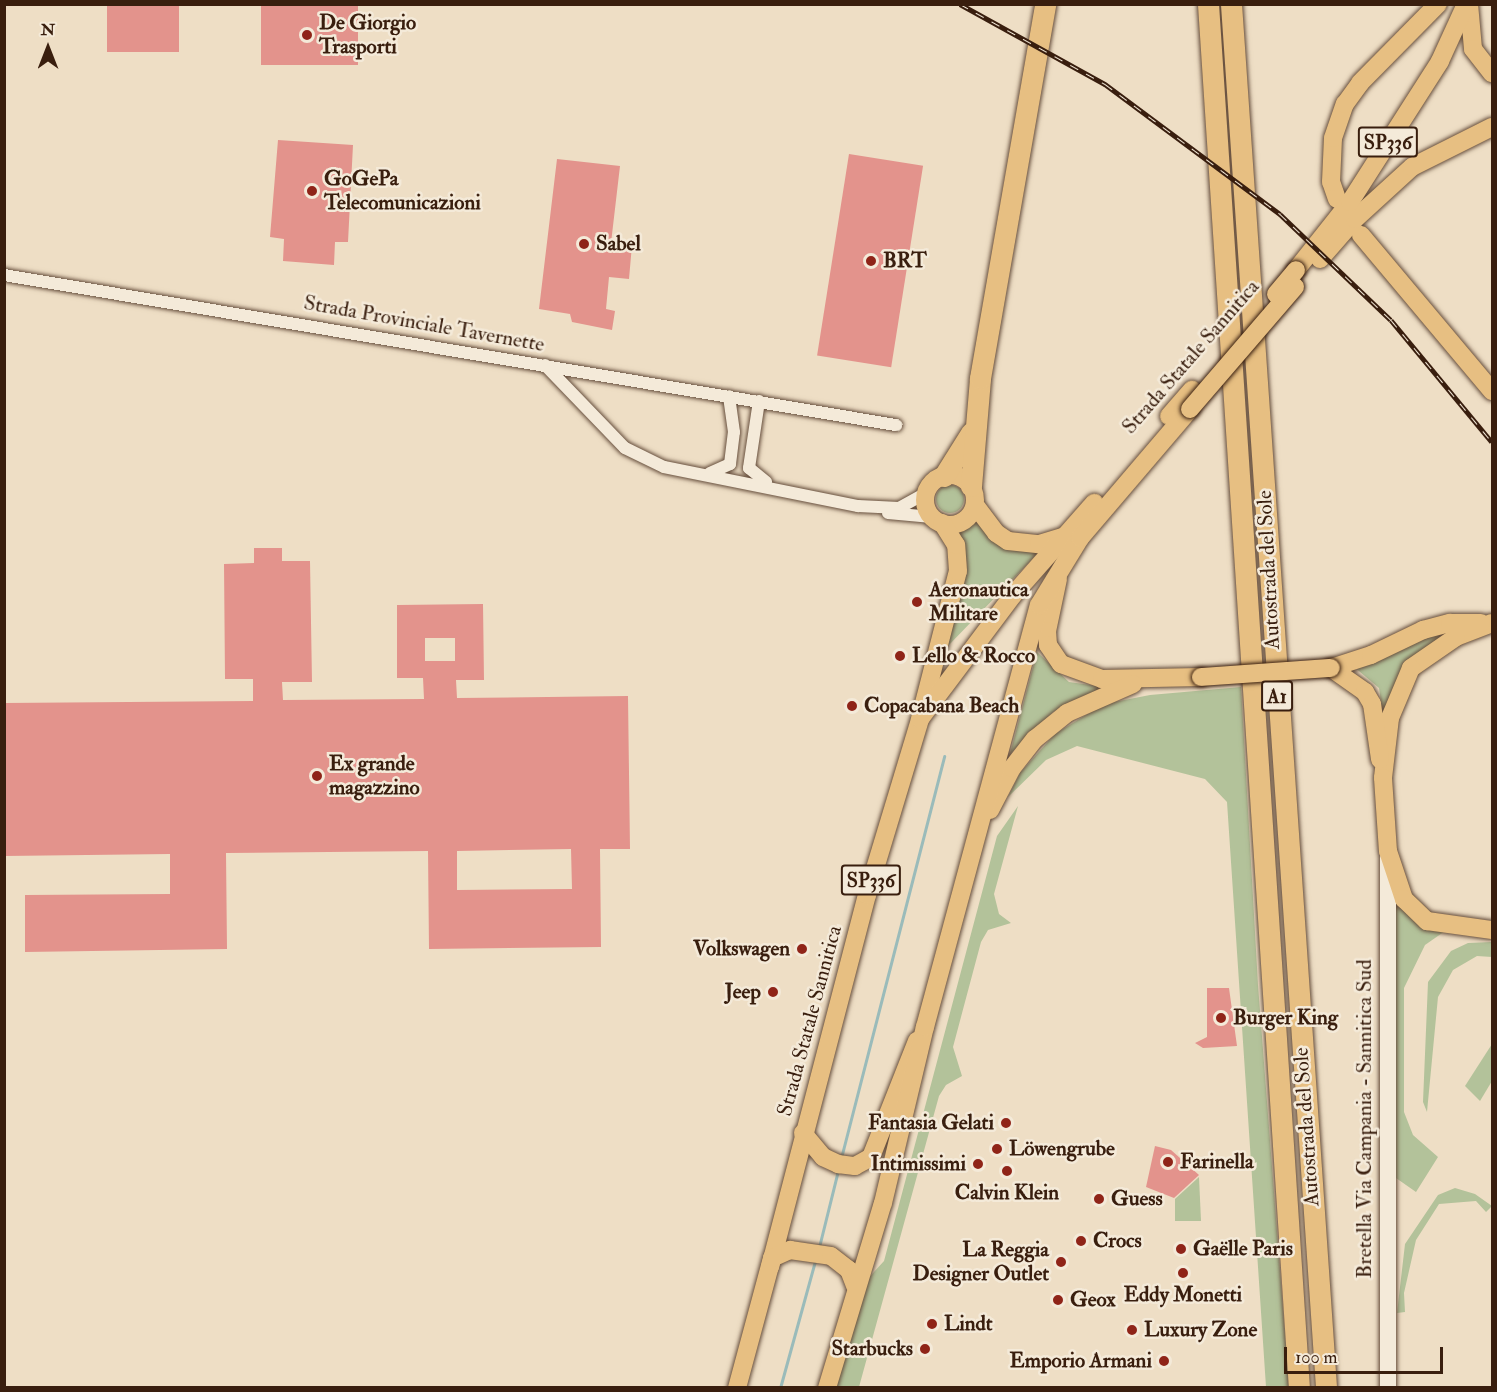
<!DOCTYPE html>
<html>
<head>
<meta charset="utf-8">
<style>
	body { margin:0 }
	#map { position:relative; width:1497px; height:1392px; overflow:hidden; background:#eedec5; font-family:"IM FELL Double Pica",serif }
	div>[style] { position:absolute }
	.green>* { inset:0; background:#b3c29a }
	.round { border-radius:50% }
	.stream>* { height:3px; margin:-1.5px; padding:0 1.5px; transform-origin:1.5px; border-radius:1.5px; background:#9abbba }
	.building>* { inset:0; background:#e3938c; transform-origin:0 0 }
	.roads { filter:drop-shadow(0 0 2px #664e3c) drop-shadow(0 0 2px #664e3c) }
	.street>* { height:12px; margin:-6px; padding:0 6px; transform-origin:6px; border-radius:6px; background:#f4ead9 }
	.secondary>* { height:16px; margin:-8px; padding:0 8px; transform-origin:8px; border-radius:8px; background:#f4ead9 }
	.primary>* { height:18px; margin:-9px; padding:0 9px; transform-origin:9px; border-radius:9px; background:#e7bf82 }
	.primary>.ring { margin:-9px; padding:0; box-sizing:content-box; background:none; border:18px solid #e7bf82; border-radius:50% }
	.highway>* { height:21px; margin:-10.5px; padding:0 10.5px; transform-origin:10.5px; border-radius:10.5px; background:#e7bf82 }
	.rail>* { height:5px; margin-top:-2.5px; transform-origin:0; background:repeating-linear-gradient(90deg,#f4ead9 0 9px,#391e0e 0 18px); box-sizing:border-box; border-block:2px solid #391e0e }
	.bridges { filter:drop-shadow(0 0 2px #391e0e) drop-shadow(0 0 2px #391e0e) }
	.primary-bridge>* { height:18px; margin:-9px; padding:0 9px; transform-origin:9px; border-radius:9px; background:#e7bf82 }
	.dots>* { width:16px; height:16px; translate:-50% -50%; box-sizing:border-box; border:3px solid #f4ead9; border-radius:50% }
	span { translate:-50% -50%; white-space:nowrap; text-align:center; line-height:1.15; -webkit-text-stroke:5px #f4ead9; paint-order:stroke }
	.shield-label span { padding:2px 4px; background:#f4ead9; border:2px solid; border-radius:4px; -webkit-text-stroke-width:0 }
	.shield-label { font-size:20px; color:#391e0e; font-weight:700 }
	.poi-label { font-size:21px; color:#391e0e; font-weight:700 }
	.left { translate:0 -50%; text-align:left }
	.right { translate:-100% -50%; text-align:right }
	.street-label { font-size:21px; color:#391e0e }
	.frame { position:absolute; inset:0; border:6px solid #391e0e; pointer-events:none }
	.north { position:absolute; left:18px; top:18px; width:60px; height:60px; -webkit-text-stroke:4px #f4ead9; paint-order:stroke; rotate:0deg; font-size:16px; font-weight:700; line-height:24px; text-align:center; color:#391e0e }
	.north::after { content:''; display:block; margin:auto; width:21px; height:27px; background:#391e0e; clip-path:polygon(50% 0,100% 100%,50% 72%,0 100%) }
	.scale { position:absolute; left:1284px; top:1347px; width:159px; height:27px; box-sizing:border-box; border:3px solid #391e0e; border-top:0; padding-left:8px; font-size:18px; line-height:21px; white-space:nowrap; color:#391e0e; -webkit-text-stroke:4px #f4ead9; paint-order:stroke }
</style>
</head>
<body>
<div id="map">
	<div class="green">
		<i class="round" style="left:936px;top:485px;width:28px;height:28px"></i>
		<i style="clip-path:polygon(975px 519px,1041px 550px,946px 648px,967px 564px,958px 531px)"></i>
		<i style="clip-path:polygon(1456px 629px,1433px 642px,1386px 735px,1379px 688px,1353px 666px,1414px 640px)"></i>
		<i style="clip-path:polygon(1037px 652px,1069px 682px,1105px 687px,1053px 712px,1010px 754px)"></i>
		<i style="clip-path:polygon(1241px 687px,1258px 985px,1289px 1387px,1266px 1387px,1227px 802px,1205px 779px,1077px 746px,1046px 760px,1008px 797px,1020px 773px,1055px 734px,1104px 704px,1150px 695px)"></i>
		<i style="clip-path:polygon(1018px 806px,994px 894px,999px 914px,1011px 923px,988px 930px,981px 942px,953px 1047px,962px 1076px,946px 1085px,939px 1096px,859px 1387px,835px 1388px,863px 1284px,884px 1261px,997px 836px)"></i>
		<i style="clip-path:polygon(1394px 876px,1448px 929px,1425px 945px,1404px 988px,1404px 1112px,1413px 1135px,1438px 1157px,1416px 1192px,1396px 1178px)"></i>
		<i style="clip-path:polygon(1492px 942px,1492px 957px,1477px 956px,1453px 970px,1438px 997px,1427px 1112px,1423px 1102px,1428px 982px,1451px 951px,1468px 943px)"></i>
		<i style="clip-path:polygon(1492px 1044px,1492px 1081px,1480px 1101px,1465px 1086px)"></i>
		<i style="clip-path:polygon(1199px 1177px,1201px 1221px,1175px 1221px,1175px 1199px)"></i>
		<i style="clip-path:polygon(1455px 1188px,1475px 1194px,1492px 1206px,1486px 1212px,1476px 1201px,1439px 1204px,1416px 1240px,1404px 1293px,1405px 1312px,1397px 1313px,1405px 1244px,1438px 1195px)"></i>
	</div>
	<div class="stream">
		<i style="left:841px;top:1158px;width:415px;rotate:-75.6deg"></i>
		<i style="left:819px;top:1247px;width:79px;rotate:-76.1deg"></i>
		<i style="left:780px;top:1388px;width:132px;rotate:-74.6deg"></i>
	</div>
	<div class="building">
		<i style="left:107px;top:4px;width:72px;height:48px"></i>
		<i style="left:261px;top:4px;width:97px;height:61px"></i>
		<i style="clip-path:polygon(278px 140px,353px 145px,348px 242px,335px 242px,334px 265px,283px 261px,284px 239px,270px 237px)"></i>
		<i style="left:849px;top:154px;width:75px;height:204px;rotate:9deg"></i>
		<i style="clip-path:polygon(557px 159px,620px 166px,611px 243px,632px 245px,629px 279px,609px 277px,606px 309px,615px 311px,612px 330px,572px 322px,570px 314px,539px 309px)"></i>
		<i style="clip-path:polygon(evenodd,254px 548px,282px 548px,282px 561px,310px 561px,312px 682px,282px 682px,283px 700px,424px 699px,423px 678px,397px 678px,397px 605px,483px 604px,484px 680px,456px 680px,457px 698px,628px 696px,630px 849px,600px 849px,601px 947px,429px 949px,428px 851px,226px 853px,227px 949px,25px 952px,25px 895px,170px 894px,170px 854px,4px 856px,4px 703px,253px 701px,253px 679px,225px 679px,224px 564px,254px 563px,254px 548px,425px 638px,455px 638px,455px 661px,425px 661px,425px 638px,254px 548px,571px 849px,572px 889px,457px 890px,457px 851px,571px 849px)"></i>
		<i style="clip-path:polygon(1207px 988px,1229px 988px,1237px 1046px,1203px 1048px,1195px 1043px,1207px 1037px)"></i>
		<i style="clip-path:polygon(1155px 1146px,1171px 1150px,1199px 1175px,1174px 1198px,1146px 1187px)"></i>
	</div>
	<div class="roads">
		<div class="street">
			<i style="left:4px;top:275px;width:905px;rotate:9.55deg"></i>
			<i style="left:545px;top:365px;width:115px;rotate:46.1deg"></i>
			<i style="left:625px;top:448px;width:43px;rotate:26deg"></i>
			<i style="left:664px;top:467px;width:198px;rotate:11.4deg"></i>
			<i style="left:858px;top:506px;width:41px;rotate:2.8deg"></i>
			<i style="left:899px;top:508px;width:31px;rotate:-29deg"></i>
			<i style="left:759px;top:401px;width:68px;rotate:98.5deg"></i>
			<i style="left:749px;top:468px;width:22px;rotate:39deg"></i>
			<i style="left:710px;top:473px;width:22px;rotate:-24deg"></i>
			<i style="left:730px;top:464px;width:32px;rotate:-83deg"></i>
			<i style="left:734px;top:432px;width:36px;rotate:-98deg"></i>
			<i style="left:888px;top:513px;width:44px;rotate:5.2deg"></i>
		</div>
		<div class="secondary">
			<i style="left:1388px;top:858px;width:530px;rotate:90deg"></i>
		</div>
		<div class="primary">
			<i style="left:1469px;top:4px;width:45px;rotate:84.9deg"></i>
			<i style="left:1473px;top:49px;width:31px;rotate:52deg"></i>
			<i style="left:1337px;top:199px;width:18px;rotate:-109deg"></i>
			<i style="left:1331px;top:182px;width:44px;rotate:-87.4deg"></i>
			<i style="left:1333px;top:138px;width:36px;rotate:-71deg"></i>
			<i style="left:1345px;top:104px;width:26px;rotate:-54deg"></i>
			<i style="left:1360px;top:83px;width:111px;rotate:-45.4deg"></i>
			<i style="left:1361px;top:235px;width:204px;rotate:50deg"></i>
			<i style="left:1320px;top:259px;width:53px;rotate:-48.8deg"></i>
			<i style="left:1355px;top:219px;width:77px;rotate:-42.4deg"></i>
			<i style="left:1412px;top:167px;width:89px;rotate:-26.6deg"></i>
			<i style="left:1296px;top:270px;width:87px;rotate:-51.5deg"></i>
			<i style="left:1350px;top:202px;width:167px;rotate:-57.4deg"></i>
			<i style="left:1440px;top:61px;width:63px;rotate:-65.5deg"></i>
			<i style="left:1169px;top:416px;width:35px;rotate:-49deg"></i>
			<i class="ring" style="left:925px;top:475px;width:32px;height:32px"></i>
			<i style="left:975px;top:505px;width:35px;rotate:53deg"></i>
			<i style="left:996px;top:533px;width:14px;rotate:34deg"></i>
			<i style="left:1008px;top:541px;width:31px;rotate:6deg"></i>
			<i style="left:1039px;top:544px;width:24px;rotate:-17deg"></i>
			<i style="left:1058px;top:579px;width:53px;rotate:101.9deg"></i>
			<i style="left:1047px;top:631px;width:14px;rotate:86deg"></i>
			<i style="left:1048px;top:645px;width:23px;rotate:56deg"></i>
			<i style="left:1061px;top:664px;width:44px;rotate:20.1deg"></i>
			<i style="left:1102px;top:679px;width:99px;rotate:-1.2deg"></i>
			<i style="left:1492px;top:623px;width:39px;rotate:159deg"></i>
			<i style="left:1456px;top:637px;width:55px;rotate:145.4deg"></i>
			<i style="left:1411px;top:668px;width:54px;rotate:112.8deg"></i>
			<i style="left:1390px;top:718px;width:60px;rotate:96.7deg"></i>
			<i style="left:1383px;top:778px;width:73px;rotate:86.1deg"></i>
			<i style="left:1388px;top:851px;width:51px;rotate:71.6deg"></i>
			<i style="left:1404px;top:899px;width:32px;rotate:44deg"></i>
			<i style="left:1427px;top:921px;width:66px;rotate:7.9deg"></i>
			<i style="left:1331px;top:668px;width:42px;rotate:-18deg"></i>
			<i style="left:1371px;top:655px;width:58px;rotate:-25.7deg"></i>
			<i style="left:1423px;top:630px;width:28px;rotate:-15deg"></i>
			<i style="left:1450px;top:623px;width:31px"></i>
			<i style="left:1331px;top:668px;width:42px;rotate:35.2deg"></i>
			<i style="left:1365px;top:692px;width:14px;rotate:60deg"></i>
			<i style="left:1372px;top:704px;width:56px;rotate:81.7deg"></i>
			<i style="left:923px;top:707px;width:140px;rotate:-75.6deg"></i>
			<i style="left:958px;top:571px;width:26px;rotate:-94deg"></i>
			<i style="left:956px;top:545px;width:26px;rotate:-122deg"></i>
			<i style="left:990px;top:810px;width:47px;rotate:-62.4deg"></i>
			<i style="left:1012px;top:768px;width:37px;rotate:-52deg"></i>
			<i style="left:1035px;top:739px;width:41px;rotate:-39.1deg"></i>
			<i style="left:1067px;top:713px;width:72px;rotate:-23.7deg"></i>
			<i style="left:803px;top:1133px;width:31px;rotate:50deg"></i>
			<i style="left:823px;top:1157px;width:17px;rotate:25deg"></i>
			<i style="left:838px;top:1164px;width:17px;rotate:7deg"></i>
			<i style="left:855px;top:1166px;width:18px;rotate:-29deg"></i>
			<i style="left:871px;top:1157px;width:125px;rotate:-68.4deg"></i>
			<i style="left:770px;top:1267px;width:384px;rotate:-75.4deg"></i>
			<i style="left:867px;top:895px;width:184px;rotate:-73.2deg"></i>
			<i style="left:920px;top:719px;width:155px;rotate:-53.1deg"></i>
			<i style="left:1013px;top:595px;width:123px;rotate:-48.6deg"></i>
			<i style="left:737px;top:1388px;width:135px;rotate:-74.9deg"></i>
			<i style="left:772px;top:1258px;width:20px;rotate:-24deg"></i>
			<i style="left:790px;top:1250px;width:41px;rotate:8.3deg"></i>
			<i style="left:831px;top:1256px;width:23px;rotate:38deg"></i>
			<i style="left:849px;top:1270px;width:17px;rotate:69deg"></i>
			<i style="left:827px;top:1388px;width:193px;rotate:-73.2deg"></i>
			<i style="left:883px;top:1203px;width:181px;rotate:-76.6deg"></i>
			<i style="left:925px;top:1027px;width:437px;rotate:-74.9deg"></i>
			<i style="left:1039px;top:605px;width:79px;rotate:-58.5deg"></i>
			<i style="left:1080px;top:538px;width:170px;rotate:-49.5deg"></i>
		</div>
		<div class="highway">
			<i style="left:1208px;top:4px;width:1387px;rotate:86.24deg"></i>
			<i style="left:1231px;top:4px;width:1387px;rotate:86.07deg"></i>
			<i style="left:944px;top:476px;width:51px;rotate:-57.9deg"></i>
			<i style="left:971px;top:486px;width:108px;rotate:-85.2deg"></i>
			<i style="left:980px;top:378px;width:380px;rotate:-80.1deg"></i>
		</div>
	</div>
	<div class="rail">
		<i style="left:960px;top:4px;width:166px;rotate:28.9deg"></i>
		<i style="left:1105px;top:84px;width:218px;rotate:36.6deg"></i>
		<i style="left:1280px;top:214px;width:153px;rotate:43.7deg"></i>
		<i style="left:1391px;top:320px;width:158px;rotate:50.4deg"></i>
	</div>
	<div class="bridges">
		<div class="primary-bridge">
			<i style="left:1276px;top:294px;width:31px;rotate:-50deg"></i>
			<i style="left:1190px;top:409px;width:161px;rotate:-49.3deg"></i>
			<i style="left:1201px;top:677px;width:130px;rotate:-4deg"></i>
		</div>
	</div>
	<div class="dots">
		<i style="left:307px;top:35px;background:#8f2418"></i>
		<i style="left:312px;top:191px;background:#8f2418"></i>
		<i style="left:584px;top:244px;background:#8f2418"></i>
		<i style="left:871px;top:261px;background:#8f2418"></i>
		<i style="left:917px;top:602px;background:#8f2418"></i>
		<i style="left:900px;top:656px;background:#8f2418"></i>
		<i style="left:852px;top:706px;background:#8f2418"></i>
		<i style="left:317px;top:776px;background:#8f2418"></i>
		<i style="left:802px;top:949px;background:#8f2418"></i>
		<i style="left:773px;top:992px;background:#8f2418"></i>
		<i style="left:1221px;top:1018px;background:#8f2418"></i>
		<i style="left:1006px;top:1123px;background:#8f2418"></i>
		<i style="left:997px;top:1149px;background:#8f2418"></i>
		<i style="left:1168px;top:1162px;background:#8f2418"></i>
		<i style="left:978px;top:1164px;background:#8f2418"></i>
		<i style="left:1007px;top:1171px;background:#8f2418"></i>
		<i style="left:1099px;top:1199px;background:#8f2418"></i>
		<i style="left:1081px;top:1241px;background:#8f2418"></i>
		<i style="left:1181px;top:1249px;background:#8f2418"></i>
		<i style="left:1061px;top:1262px;background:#8f2418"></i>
		<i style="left:1183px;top:1273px;background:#8f2418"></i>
		<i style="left:1058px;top:1300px;background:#8f2418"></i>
		<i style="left:932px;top:1324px;background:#8f2418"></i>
		<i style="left:1132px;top:1330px;background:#8f2418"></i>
		<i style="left:925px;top:1349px;background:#8f2418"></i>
		<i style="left:1164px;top:1361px;background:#8f2418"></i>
	</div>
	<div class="shield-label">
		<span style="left:1388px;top:142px">SP336</span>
		<span style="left:1277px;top:696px">A1</span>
		<span style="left:871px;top:880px">SP336</span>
	</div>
	<div class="poi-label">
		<span class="left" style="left:319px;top:35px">De Giorgio<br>Trasporti</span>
		<span class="left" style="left:324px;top:191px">GoGePa<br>Telecomunicazioni</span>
		<span class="left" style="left:596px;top:244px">Sabel</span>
		<span class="left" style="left:883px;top:261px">BRT</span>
		<span class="left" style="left:929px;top:602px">Aeronautica<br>Militare</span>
		<span class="left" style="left:912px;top:656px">Lello &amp; Rocco</span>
		<span class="left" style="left:864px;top:706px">Copacabana Beach</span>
		<span class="left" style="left:329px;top:776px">Ex grande<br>magazzino</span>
		<span class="right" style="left:790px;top:949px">Volkswagen</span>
		<span class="right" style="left:761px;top:992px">Jeep</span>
		<span class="left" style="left:1233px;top:1018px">Burger King</span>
		<span class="right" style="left:994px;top:1123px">Fantasia Gelati</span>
		<span class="left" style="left:1009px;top:1149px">Löwengrube</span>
		<span class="left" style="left:1180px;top:1162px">Farinella</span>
		<span class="right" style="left:966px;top:1164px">Intimissimi</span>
		<span style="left:1007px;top:1193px">Calvin Klein</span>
		<span class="left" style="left:1111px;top:1199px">Guess</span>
		<span class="left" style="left:1093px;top:1241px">Crocs</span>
		<span class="left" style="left:1193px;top:1249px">Gaëlle Paris</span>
		<span class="right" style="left:1049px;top:1262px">La Reggia<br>Designer Outlet</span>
		<span style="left:1183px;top:1295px">Eddy Monetti</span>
		<span class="left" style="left:1070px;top:1300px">Geox</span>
		<span class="left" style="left:944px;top:1324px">Lindt</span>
		<span class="left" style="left:1144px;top:1330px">Luxury Zone</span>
		<span class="right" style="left:913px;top:1349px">Starbucks</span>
		<span class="right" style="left:1152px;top:1361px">Emporio Armani</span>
	</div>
	<div class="street-label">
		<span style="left:424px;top:324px;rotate:10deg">Strada Provinciale Tavernette</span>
		<span style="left:1191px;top:357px;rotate:-49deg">Strada Statale Sannitica</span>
		<span style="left:1269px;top:570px;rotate:-93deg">Autostrada del Sole</span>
		<span style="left:810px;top:1021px;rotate:-75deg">Strada Statale Sannitica</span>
		<span style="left:1365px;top:1119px;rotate:-90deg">Bretella Via Campania - Sannitica Sud</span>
		<span style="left:1307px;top:1127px;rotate:-94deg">Autostrada del Sole</span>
	</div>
	<div class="frame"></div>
	<div class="north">N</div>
	<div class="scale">100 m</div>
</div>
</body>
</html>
